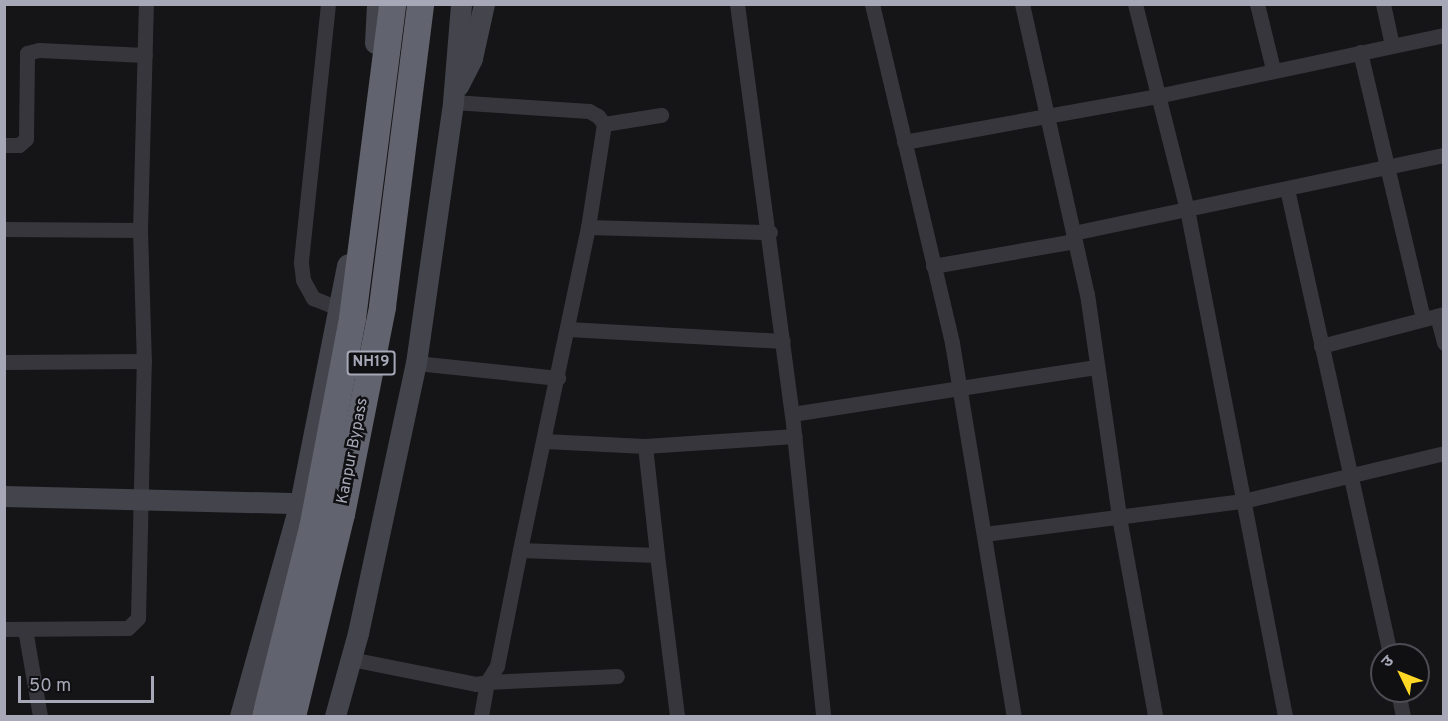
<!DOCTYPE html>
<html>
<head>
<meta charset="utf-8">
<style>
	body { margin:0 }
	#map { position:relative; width:1448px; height:721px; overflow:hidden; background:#151517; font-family:Overpass,"Noto Sans Devanagari",sans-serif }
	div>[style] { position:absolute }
	.street>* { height:15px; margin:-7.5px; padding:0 7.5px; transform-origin:7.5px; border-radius:7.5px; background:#36363c }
	.secondary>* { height:21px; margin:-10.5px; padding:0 10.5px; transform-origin:10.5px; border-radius:10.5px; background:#43444c }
	.highway>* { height:27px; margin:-13.5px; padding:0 13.5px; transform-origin:13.5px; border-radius:13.5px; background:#61636e }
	span { translate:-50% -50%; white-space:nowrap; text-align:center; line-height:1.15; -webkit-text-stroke:5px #101012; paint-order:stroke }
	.shield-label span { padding:2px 4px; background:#101012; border:2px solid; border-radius:4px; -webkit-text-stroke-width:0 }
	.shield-label { font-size:15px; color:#a6a8b8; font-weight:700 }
	.street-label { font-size:16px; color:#a6a8b8 }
	.frame { position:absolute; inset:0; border:6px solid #a6a8b8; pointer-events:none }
	.north { position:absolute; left:1370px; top:643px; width:60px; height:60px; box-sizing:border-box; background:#101012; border:2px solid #4c4d54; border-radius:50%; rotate:313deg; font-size:16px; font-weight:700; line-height:24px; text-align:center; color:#a6a8b8 }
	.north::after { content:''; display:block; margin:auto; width:21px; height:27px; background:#ffd825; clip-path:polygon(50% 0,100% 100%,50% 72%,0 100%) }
	.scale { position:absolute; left:18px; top:676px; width:136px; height:27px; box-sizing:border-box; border:3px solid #a6a8b8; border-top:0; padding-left:8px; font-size:18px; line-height:21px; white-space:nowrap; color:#a6a8b8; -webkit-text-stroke:4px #101012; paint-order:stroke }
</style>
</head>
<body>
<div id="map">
	<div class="street">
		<i style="left:328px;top:4px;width:260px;rotate:96deg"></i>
		<i style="left:301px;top:263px;width:17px;rotate:83deg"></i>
		<i style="left:303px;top:280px;width:21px;rotate:61deg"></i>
		<i style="left:313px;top:298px;width:27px;rotate:22deg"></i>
		<i style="left:737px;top:4px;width:414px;rotate:82.4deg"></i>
		<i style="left:792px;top:414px;width:304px;rotate:84.1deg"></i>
		<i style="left:872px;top:4px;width:348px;rotate:76.7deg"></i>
		<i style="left:952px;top:343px;width:378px;rotate:80.6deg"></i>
		<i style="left:1022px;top:4px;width:297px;rotate:77.4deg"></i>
		<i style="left:1087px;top:294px;width:225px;rotate:81.8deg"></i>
		<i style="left:1119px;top:517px;width:202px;rotate:79.7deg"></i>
		<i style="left:1135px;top:4px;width:211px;rotate:75.8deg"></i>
		<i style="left:1187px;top:209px;width:516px;rotate:79.06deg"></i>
		<i style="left:1257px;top:4px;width:67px;rotate:76.2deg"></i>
		<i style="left:1383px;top:4px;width:42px;rotate:77.6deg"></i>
		<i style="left:1360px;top:52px;width:274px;rotate:76.7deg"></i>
		<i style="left:453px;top:102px;width:136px;rotate:3.8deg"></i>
		<i style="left:589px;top:111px;width:10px;rotate:29deg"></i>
		<i style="left:598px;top:116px;width:10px;rotate:53deg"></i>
		<i style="left:604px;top:124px;width:104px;rotate:98.8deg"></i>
		<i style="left:588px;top:227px;width:330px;rotate:101.9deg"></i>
		<i style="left:520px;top:550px;width:137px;rotate:2.1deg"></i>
		<i style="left:657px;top:555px;width:162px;rotate:82.9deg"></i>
		<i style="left:604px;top:124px;width:58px;rotate:-9deg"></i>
		<i style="left:904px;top:142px;width:257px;rotate:-10.3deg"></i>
		<i style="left:1157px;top:96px;width:293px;rotate:-12deg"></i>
		<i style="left:4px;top:145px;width:15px"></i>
		<i style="left:19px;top:145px;width:9px;rotate:-41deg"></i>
		<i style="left:26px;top:139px;width:86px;rotate:-89.3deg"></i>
		<i style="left:27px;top:53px;width:12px;rotate:-14deg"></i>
		<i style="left:39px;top:50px;width:106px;rotate:2.7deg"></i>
		<i style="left:1287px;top:189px;width:477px;rotate:77.5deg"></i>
		<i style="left:588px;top:227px;width:182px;rotate:1.6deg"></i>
		<i style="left:4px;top:229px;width:136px;rotate:0.4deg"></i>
		<i style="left:140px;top:230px;width:131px;rotate:88.3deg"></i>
		<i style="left:144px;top:361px;width:140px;rotate:179.6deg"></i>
		<i style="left:140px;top:230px;width:226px;rotate:-88.5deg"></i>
		<i style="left:1073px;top:233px;width:379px;rotate:-11.9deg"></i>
		<i style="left:933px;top:266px;width:144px;rotate:-10deg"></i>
		<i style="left:1437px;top:316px;width:28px;rotate:75deg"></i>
		<i style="left:568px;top:329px;width:215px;rotate:3.2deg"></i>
		<i style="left:1321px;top:346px;width:127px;rotate:-14.6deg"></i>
		<i style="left:416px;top:363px;width:143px;rotate:6deg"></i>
		<i style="left:792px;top:414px;width:309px;rotate:-8.8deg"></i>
		<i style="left:544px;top:441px;width:101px;rotate:2.8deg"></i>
		<i style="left:645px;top:446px;width:150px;rotate:-3.8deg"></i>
		<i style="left:645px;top:446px;width:110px;rotate:83.7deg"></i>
		<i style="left:984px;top:534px;width:261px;rotate:-7.3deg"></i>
		<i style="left:1243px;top:501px;width:207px;rotate:-13.4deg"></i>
		<i style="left:4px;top:629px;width:124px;rotate:-0.5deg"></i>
		<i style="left:128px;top:628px;width:14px;rotate:-45deg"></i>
		<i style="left:138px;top:618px;width:257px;rotate:-88.7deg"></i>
		<i style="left:25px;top:629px;width:88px;rotate:80.2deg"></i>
		<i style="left:351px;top:659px;width:127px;rotate:11.3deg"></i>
		<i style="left:476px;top:684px;width:11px;rotate:-10deg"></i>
		<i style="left:487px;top:682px;width:19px;rotate:-58deg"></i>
		<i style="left:497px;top:666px;width:118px;rotate:-78.8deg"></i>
		<i style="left:1398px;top:691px;width:25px;rotate:79deg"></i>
		<i style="left:481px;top:716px;width:35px;rotate:-80deg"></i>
		<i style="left:487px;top:682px;width:130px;rotate:-2.6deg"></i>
	</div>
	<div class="secondary">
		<i style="left:375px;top:43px;width:39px;rotate:-87deg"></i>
		<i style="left:458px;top:86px;width:31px;rotate:-63deg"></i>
		<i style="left:472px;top:58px;width:55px;rotate:-77.5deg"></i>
		<i style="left:4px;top:496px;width:296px;rotate:1.4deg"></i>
		<i style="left:240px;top:716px;width:221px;rotate:-74.3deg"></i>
		<i style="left:300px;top:503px;width:243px;rotate:-78.8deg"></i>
		<i style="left:335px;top:716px;width:86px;rotate:-74.5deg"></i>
		<i style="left:358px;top:633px;width:276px;rotate:-77.9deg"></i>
		<i style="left:416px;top:363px;width:264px;rotate:-81.9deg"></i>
		<i style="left:453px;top:102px;width:98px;rotate:-85.3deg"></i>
	</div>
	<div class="highway">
		<i style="left:265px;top:716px;width:194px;rotate:-76deg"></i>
		<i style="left:312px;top:528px;width:214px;rotate:-79.2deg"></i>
		<i style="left:352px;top:318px;width:317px;rotate:-82.7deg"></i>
		<i style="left:292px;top:716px;width:208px;rotate:-76.4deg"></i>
		<i style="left:341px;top:514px;width:212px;rotate:-78.8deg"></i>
		<i style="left:382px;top:306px;width:304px;rotate:-82.8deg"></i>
	</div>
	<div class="shield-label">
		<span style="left:371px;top:363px">NH19</span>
	</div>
	<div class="street-label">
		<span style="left:353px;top:451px;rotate:-79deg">Kanpur Bypass</span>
	</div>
	<div class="frame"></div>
	<div class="north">उ</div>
	<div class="scale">50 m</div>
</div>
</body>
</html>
